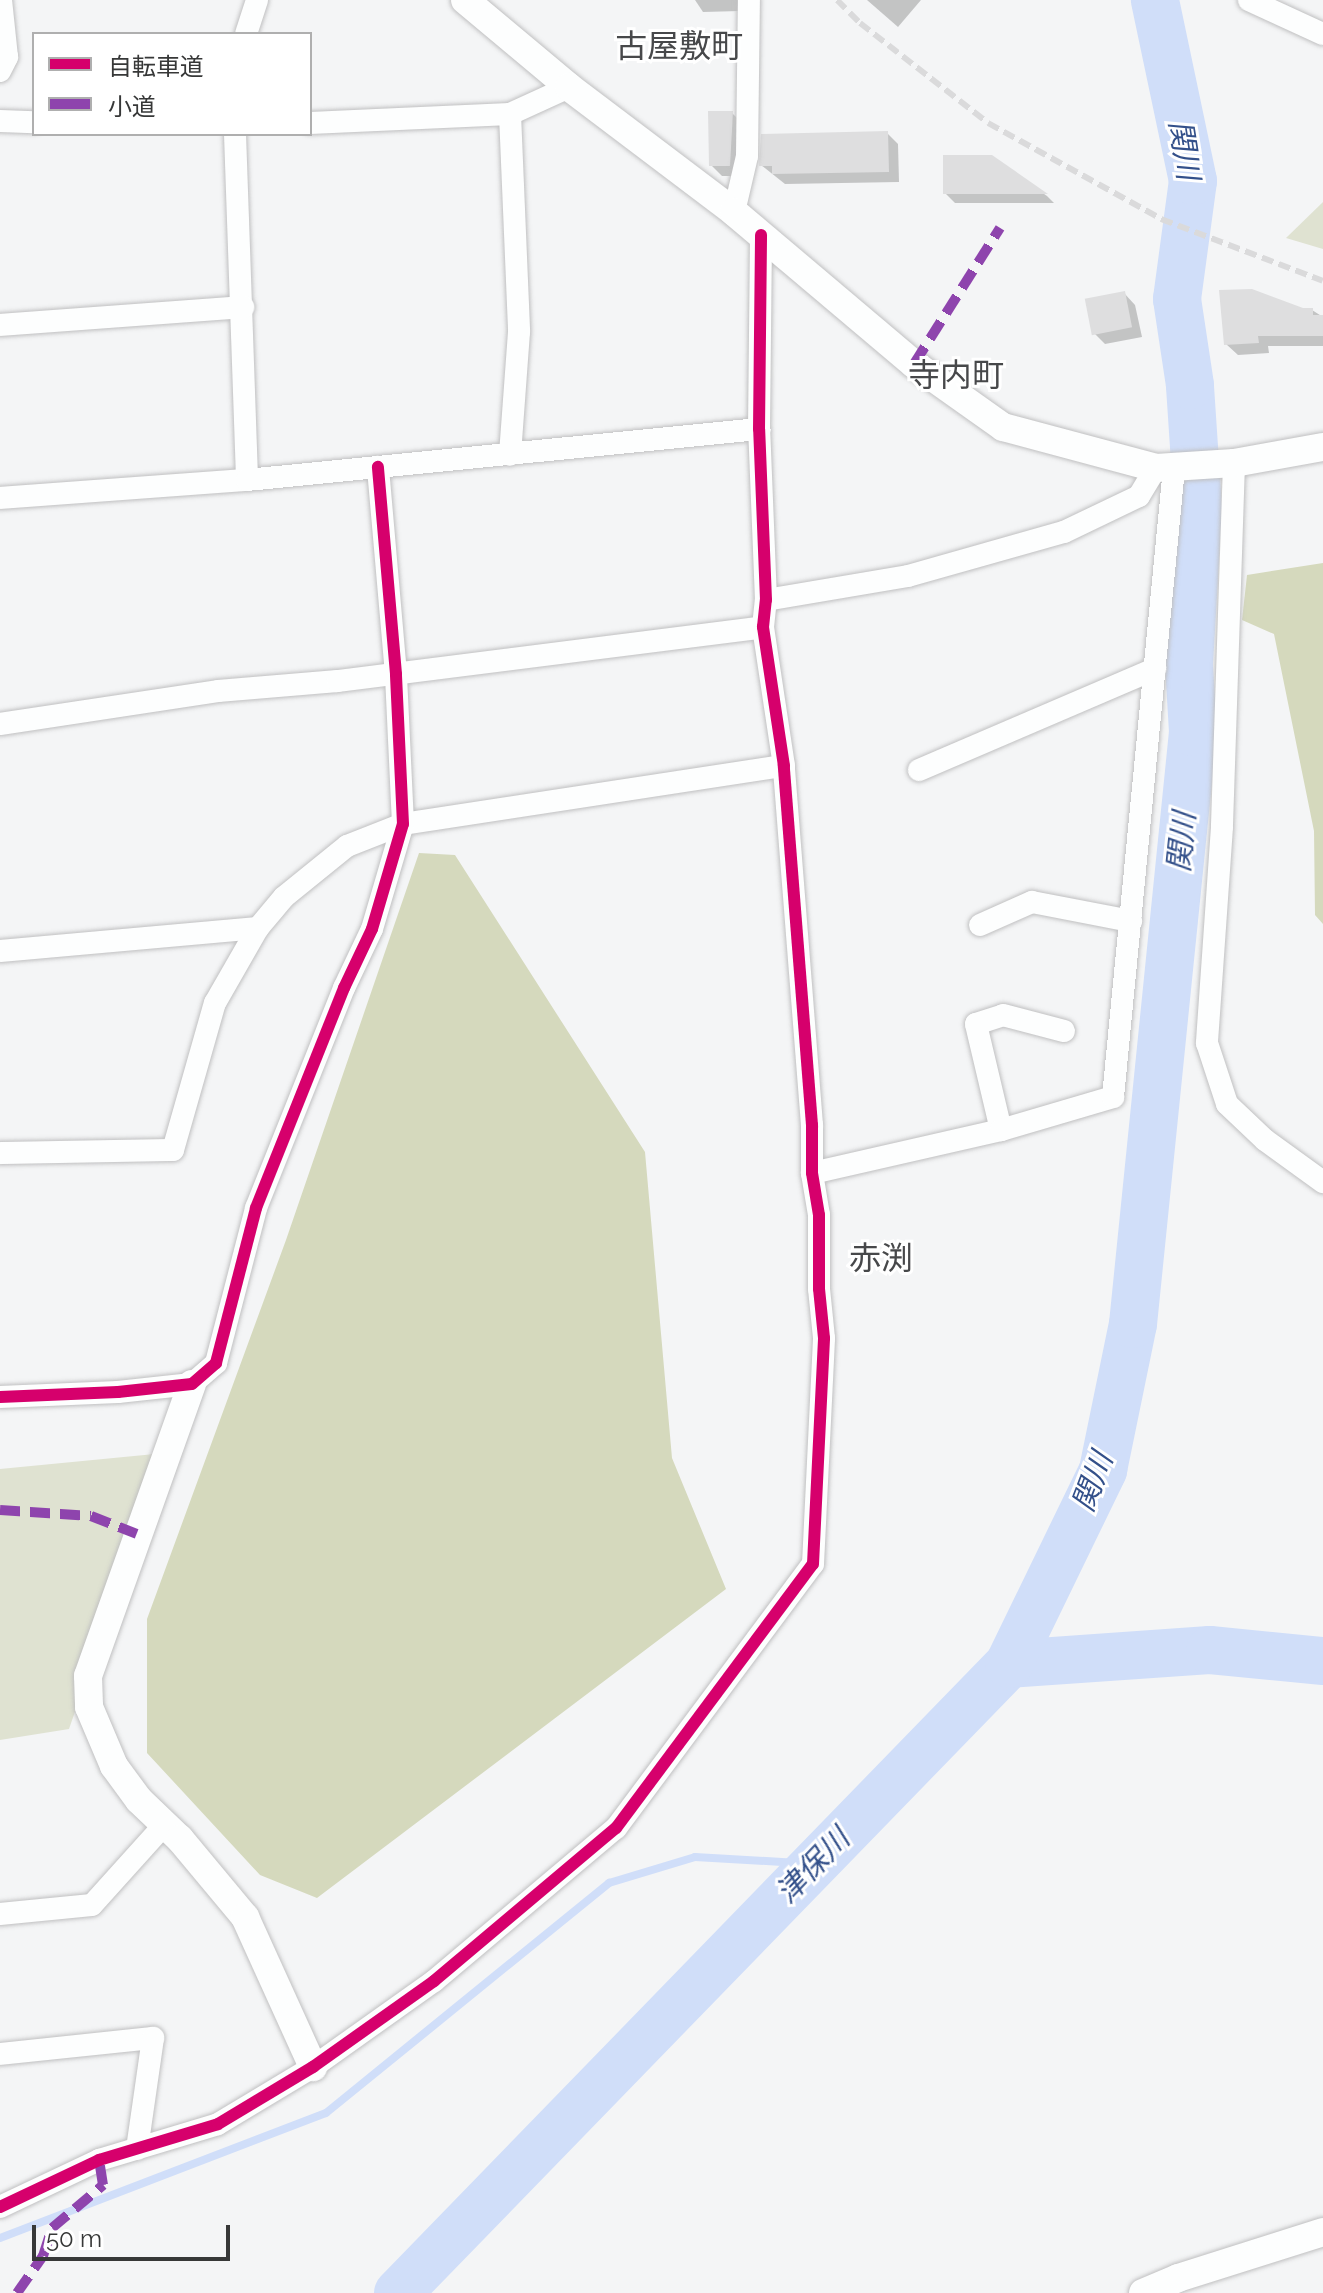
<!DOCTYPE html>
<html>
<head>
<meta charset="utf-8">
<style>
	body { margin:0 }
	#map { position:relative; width:1323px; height:2293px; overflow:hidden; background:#f4f5f6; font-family:Raleway,"Noto Sans JP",sans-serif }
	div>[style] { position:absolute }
	.green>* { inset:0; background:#dfe2d1 }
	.forest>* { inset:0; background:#d5d9bd }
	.shadow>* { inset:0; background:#0003 }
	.stream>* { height:8px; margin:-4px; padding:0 4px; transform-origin:4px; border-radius:4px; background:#d0def9 }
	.river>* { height:48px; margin:-24px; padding:0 24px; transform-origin:24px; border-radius:24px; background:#d0def9 }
	.building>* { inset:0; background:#dededf; transform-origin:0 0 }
	.roads { filter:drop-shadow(0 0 2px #c0c0c1) drop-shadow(0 0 2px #c0c0c1) }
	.minor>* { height:22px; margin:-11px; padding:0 11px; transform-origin:11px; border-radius:11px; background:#fdfefe }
	.tertiary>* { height:28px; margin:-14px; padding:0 14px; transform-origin:14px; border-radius:14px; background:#fdfefe }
	.rail>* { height:6px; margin-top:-3px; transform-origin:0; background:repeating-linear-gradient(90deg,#dadadb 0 12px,transparent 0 18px) }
	.quiet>* { height:10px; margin-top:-5px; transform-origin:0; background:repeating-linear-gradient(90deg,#8e44ad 0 20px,transparent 0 30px) }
	.cycleway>* { height:12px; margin:-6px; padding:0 6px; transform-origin:6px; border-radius:6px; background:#d6006c }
	span { translate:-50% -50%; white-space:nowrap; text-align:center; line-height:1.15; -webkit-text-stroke:6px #fff; paint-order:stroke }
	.water-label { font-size:30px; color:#33508a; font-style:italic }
	.quarter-label { font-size:32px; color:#47484a }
	.legend { position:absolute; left:32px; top:32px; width:280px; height:104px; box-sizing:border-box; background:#fff; border:2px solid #afafaf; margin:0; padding:10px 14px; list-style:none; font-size:24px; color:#373838 }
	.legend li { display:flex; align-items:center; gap:16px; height:40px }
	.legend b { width:40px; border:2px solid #afafaf }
	.scale { position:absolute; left:32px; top:2225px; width:198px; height:36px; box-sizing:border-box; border:4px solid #373838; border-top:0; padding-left:10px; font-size:24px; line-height:28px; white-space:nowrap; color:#373838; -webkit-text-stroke:6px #fff; paint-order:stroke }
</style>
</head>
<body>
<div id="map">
	<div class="green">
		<i style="clip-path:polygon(1323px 202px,1323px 249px,1286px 238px)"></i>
		<i style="clip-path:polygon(165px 1453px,69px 1729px,0 1740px,0 1469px)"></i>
	</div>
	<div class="forest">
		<i style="clip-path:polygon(1323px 563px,1323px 924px,1315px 915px,1314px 831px,1274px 634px,1242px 620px,1247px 575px)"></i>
		<i style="clip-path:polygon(419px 853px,455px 855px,645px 1152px,672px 1458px,726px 1589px,317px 1898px,260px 1875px,147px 1753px,147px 1619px,286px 1240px)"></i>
	</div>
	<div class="shadow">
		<i style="clip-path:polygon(695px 0,740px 0,740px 11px,703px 12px)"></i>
		<i style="clip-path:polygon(867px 0,921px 0,898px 27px)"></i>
		<i style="clip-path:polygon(732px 113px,743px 124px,741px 176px,722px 176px,711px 165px)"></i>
		<i style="clip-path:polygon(887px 133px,898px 144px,899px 182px,785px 184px,761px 165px)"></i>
		<i style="clip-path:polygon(991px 157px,1047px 196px,1054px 203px,955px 203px,945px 193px)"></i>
		<i style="clip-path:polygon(1124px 293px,1135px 305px,1142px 337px,1105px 344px,1094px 333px)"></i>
		<i style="clip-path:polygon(1303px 310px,1312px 310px,1323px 317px,1323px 346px,1268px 346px,1269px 353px,1238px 355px,1226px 344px)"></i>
	</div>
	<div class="stream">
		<i style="left:0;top:2238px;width:349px;rotate:-21deg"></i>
		<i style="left:326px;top:2113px;width:365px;rotate:-39.1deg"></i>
		<i style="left:609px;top:1883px;width:90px;rotate:-16.8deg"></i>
		<i style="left:695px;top:1857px;width:120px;rotate:3.3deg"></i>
	</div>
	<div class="river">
		<i style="left:1009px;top:1664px;width:201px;rotate:-4deg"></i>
		<i style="left:1210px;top:1650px;width:114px;rotate:5.6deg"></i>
		<i style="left:398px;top:2293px;width:877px;rotate:-45.83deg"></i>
		<i style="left:1009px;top:1664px;width:216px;rotate:-64.1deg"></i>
		<i style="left:1103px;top:1470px;width:149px;rotate:-78.4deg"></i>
		<i style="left:1133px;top:1324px;width:595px;rotate:-84.21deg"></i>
		<i style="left:1193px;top:732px;width:68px;rotate:-93.4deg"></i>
		<i style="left:1189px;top:664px;width:157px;rotate:-86.7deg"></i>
		<i style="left:1198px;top:507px;width:122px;rotate:-93.8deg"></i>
		<i style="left:1190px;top:385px;width:87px;rotate:-98.6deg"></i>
		<i style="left:1177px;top:299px;width:119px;rotate:-82.3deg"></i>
		<i style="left:1193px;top:181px;width:185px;rotate:-101.9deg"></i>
	</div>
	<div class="building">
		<i style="clip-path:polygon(708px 111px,733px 111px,730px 166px,709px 166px)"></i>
		<i style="clip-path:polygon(888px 131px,889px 172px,772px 174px,772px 166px,759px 166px,761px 134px)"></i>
		<i style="clip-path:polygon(943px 155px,992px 155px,1048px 194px,943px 194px)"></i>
		<i style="clip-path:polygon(1252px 289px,1303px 308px,1313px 308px,1313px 315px,1323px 315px,1323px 336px,1258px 336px,1259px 343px,1224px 345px,1219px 290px)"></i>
		<i style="left:1125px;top:291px;width:37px;height:41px;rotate:79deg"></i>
	</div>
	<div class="roads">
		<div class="minor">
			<i style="left:1249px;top:0;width:81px;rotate:24.7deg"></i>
			<i style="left:246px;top:34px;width:36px;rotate:-72deg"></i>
			<i style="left:0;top:71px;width:16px;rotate:-63deg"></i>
			<i style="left:7px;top:57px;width:57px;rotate:-96deg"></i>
			<i style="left:510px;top:114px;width:218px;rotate:87.6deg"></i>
			<i style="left:519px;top:332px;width:123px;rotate:94.2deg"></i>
			<i style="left:0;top:121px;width:34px;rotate:2deg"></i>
			<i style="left:310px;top:123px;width:200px;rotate:-2.6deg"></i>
			<i style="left:510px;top:114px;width:65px;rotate:-24.6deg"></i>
			<i style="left:235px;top:134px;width:346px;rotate:88deg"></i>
			<i style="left:734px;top:212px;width:57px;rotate:-76.9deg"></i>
			<i style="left:747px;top:156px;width:156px;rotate:-89.3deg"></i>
			<i style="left:0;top:325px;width:244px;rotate:-4.2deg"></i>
			<i style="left:1234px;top:463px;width:364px;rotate:91.9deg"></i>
			<i style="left:1222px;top:827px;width:217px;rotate:94deg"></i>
			<i style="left:1207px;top:1043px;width:64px;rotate:71.8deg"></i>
			<i style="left:1227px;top:1104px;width:52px;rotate:43.5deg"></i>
			<i style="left:1265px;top:1140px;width:72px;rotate:35.9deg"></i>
			<i style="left:0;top:498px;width:248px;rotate:-4.2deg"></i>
			<i style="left:247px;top:480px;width:515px;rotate:-5.69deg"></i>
			<i style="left:766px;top:600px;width:144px;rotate:-9.6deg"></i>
			<i style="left:908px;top:576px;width:162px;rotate:-15.8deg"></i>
			<i style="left:1064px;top:532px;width:83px;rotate:-25.6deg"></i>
			<i style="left:1139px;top:496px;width:33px;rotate:-59deg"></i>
			<i style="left:0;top:724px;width:220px;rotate:-8.6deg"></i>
			<i style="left:218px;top:691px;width:120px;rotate:-4.8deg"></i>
			<i style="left:338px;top:681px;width:428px;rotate:-7.2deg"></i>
			<i style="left:919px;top:770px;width:257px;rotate:-23.2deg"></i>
			<i style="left:980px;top:925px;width:57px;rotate:-23.9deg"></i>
			<i style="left:1032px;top:902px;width:101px;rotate:10.9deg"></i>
			<i style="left:0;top:951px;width:259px;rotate:-5.1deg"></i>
			<i style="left:1001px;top:1130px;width:109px;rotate:-103.3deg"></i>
			<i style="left:976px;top:1024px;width:28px;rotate:-18deg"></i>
			<i style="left:1003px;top:1015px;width:63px;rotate:14.7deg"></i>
			<i style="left:0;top:1153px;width:173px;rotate:-1deg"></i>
			<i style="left:173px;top:1150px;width:153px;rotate:-74.1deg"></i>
			<i style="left:215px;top:1003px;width:86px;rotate:-60.2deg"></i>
			<i style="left:258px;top:928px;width:40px;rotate:-50deg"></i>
			<i style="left:284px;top:897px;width:81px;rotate:-39deg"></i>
			<i style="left:347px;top:846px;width:60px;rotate:-21.4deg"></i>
			<i style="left:403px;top:824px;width:385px;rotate:-8.7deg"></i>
			<i style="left:812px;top:1173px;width:194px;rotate:-12.8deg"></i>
			<i style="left:1001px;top:1130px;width:117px;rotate:-16.4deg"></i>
			<i style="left:1113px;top:1097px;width:632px;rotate:-84.46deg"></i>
			<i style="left:0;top:1397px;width:118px;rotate:-2.4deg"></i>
			<i style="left:118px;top:1392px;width:74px;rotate:-6.2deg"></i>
			<i style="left:192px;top:1384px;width:32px;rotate:-41deg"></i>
			<i style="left:216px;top:1363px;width:160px;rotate:-75.5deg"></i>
			<i style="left:256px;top:1208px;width:237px;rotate:-68.2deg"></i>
			<i style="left:344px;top:988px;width:65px;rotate:-64.6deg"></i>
			<i style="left:372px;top:929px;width:109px;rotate:-73.6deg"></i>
			<i style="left:403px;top:824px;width:150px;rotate:-92.7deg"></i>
			<i style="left:396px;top:674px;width:208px;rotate:-95deg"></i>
			<i style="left:0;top:1914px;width:92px;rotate:-5.6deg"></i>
			<i style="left:92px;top:1905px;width:109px;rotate:-48deg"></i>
			<i style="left:0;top:2054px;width:154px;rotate:-6deg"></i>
			<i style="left:153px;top:2038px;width:112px;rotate:98.2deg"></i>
			<i style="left:0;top:2207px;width:110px;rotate:-25.4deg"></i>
			<i style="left:99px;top:2160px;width:124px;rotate:-16.8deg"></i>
			<i style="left:218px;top:2124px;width:111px;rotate:-31deg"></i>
			<i style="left:313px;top:2067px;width:148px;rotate:-35.4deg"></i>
			<i style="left:434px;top:1981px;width:238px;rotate:-40.1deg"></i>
			<i style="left:616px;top:1828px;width:329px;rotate:-53.3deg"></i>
			<i style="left:813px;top:1564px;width:226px;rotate:-87.2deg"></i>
			<i style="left:824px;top:1338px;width:49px;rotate:-95.8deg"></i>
			<i style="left:819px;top:1289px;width:74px;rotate:-90deg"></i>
			<i style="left:819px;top:1215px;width:43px;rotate:-99.5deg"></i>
			<i style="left:812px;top:1173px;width:48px;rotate:-90deg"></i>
			<i style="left:812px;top:1125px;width:360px;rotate:-94.5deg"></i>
			<i style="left:784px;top:766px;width:141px;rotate:-98.6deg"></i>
			<i style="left:763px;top:627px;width:27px;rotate:-84deg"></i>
			<i style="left:766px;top:600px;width:171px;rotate:-92.3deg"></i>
			<i style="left:759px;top:429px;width:194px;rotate:-89.4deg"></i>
		</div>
		<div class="tertiary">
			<i style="left:465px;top:0;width:136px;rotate:39.9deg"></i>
			<i style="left:569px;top:87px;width:207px;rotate:37.1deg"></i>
			<i style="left:734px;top:212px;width:236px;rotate:40.2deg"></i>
			<i style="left:914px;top:364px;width:109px;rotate:35.3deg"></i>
			<i style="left:1003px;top:427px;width:158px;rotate:15deg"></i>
			<i style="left:1156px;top:468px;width:78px;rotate:-3.7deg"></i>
			<i style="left:1234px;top:463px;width:90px;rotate:-10.2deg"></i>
			<i style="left:192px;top:1384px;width:310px;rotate:109.6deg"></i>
			<i style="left:88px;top:1676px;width:31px;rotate:88deg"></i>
			<i style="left:89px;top:1707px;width:64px;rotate:67deg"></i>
			<i style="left:114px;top:1766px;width:42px;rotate:53.7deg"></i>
			<i style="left:139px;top:1800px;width:57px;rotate:43.6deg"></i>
			<i style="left:180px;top:1839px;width:102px;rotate:50.2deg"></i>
			<i style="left:245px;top:1917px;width:165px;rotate:65.6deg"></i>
			<i style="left:1143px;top:2293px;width:38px;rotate:-23deg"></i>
			<i style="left:1178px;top:2278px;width:152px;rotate:-17.6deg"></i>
		</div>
	</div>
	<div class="rail">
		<i style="left:837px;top:0;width:33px;rotate:45deg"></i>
		<i style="left:860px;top:23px;width:162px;rotate:38deg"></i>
		<i style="left:988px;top:123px;width:198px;rotate:29deg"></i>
		<i style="left:1161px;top:219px;width:173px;rotate:20.9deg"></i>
	</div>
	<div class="quiet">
		<i style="left:914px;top:364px;width:161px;rotate:-57.7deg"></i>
		<i style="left:0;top:1510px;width:91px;rotate:3.8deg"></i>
		<i style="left:91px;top:1516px;width:49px;rotate:21.4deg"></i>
		<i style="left:17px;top:2293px;width:45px;rotate:-54.9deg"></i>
		<i style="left:43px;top:2256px;width:29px;rotate:-72deg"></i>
		<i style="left:52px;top:2228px;width:67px;rotate:-40.1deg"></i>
		<i style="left:103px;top:2185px;width:25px;rotate:-99deg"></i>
	</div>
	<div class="cycleway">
		<i style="left:0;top:1397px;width:118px;rotate:-2.4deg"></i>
		<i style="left:118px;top:1392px;width:74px;rotate:-6.2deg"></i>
		<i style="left:192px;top:1384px;width:32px;rotate:-41deg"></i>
		<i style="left:216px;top:1363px;width:160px;rotate:-75.5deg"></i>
		<i style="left:256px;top:1208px;width:237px;rotate:-68.2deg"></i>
		<i style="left:344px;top:988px;width:65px;rotate:-64.6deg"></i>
		<i style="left:372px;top:929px;width:109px;rotate:-73.6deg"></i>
		<i style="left:403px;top:824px;width:150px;rotate:-92.7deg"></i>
		<i style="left:396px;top:674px;width:208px;rotate:-95deg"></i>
		<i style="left:0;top:2207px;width:110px;rotate:-25.4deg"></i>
		<i style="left:99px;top:2160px;width:124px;rotate:-16.8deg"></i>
		<i style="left:218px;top:2124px;width:111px;rotate:-31deg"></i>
		<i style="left:313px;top:2067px;width:148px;rotate:-35.4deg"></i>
		<i style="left:434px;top:1981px;width:238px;rotate:-40.1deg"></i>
		<i style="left:616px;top:1828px;width:329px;rotate:-53.3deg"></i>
		<i style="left:813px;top:1564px;width:226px;rotate:-87.2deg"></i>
		<i style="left:824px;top:1338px;width:49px;rotate:-95.8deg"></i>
		<i style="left:819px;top:1289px;width:74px;rotate:-90deg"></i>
		<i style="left:819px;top:1215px;width:43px;rotate:-99.5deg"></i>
		<i style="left:812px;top:1173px;width:48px;rotate:-90deg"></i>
		<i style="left:812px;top:1125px;width:360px;rotate:-94.5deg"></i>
		<i style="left:784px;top:766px;width:141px;rotate:-98.6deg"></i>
		<i style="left:763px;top:627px;width:27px;rotate:-84deg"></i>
		<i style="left:766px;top:600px;width:171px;rotate:-92.3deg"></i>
		<i style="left:759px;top:429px;width:194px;rotate:-89.4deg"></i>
	</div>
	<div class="water-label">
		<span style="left:1184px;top:150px;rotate:81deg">関川</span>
		<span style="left:1182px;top:842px;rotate:-84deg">関川</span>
		<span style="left:1093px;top:1482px;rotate:-69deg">関川</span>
		<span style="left:813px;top:1866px;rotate:-46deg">津保川</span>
	</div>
	<div class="quarter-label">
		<span style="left:679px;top:46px">古屋敷町</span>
		<span style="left:956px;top:375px">寺内町</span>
		<span style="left:881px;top:1258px">赤渕</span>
	</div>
	<ul class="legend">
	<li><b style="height:10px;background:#d6006c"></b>自転車道</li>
	<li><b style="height:10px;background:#8e44ad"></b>小道</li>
	</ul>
	<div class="scale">50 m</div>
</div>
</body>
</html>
